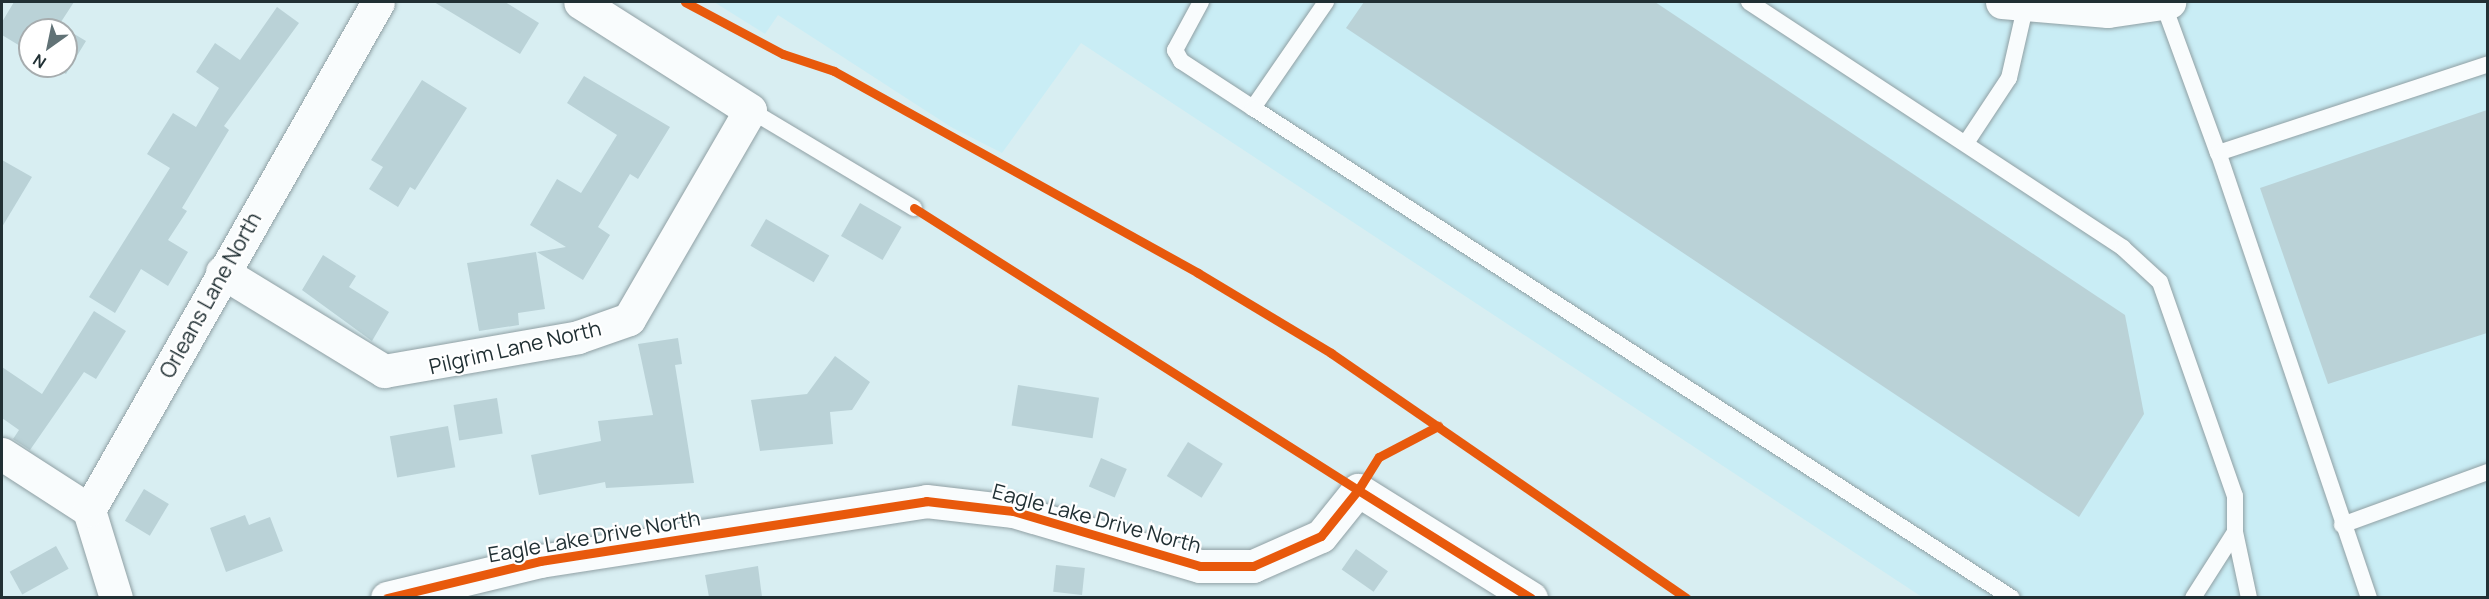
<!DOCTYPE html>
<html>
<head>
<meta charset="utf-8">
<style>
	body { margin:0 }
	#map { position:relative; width:2489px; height:599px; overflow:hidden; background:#d8eef2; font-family:Manrope,sans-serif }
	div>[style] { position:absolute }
	.built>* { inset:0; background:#c9edf5 }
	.building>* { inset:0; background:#bad2d7; transform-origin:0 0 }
	.roads { filter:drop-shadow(0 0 2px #90a0a4) drop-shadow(0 0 2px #90a0a4) }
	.service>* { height:16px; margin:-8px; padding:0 8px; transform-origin:8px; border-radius:8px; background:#f9fcfd }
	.minor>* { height:33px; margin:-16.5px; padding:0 16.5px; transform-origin:16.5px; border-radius:16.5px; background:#f9fcfd }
	.cycleway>* { height:9px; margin:-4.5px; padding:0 4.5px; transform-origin:4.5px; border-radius:4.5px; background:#e8590c }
	span { translate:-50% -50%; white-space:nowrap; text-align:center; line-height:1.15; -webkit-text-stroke:4.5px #fff; paint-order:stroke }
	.street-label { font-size:21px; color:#213034 }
	.frame { position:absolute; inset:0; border:3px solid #213034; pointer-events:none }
	.north { position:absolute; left:18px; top:18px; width:60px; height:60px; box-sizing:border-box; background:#fff; border:2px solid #a6acae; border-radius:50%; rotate:213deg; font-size:16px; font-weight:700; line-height:24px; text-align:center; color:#213034 }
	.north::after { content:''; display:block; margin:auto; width:21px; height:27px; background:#617276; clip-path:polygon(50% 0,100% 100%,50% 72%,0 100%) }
</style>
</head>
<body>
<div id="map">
	<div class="built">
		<i style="clip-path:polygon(714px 2px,2487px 2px,2487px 597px,1922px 597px,1081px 43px,1002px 153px,951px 127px,778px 15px,765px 34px)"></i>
	</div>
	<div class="building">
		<i style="clip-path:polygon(14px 2px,74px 2px,59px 25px,86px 41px,66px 74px,53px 66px,66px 66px,66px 30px,30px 30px,30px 52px,2px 35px,2px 22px)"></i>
		<i style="clip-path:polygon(434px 2px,505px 2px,539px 23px,520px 54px)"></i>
		<i style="clip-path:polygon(1364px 2px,1655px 2px,2125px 315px,2144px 414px,2079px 517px,1346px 28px)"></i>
		<i style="clip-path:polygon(277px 7px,299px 23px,224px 126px,229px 130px,182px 208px,187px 211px,168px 240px,188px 252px,168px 286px,141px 269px,115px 313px,89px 297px,170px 168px,147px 154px,173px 113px,196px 127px,219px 88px,196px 72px,215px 43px,240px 60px)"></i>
		<i style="clip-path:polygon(584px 76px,670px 127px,638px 179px,630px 174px,598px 227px,610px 235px,583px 280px,537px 252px,566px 247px,530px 225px,557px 179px,581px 193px,617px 135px,567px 103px)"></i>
		<i style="clip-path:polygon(422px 80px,467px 108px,415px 190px,410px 187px,398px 207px,369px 189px,383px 167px,371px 160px)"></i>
		<i style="clip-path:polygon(2487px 110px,2487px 333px,2328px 384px,2260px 188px)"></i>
		<i style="clip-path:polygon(2px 160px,32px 177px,2px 227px)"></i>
		<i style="left:860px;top:203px;width:48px;height:38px;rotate:30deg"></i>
		<i style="left:766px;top:219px;width:73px;height:31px;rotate:30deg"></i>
		<i style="clip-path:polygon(536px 252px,545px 309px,518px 313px,519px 325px,479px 331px,467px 263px)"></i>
		<i style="clip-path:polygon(323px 255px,356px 276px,349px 287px,389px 312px,372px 341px,302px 290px)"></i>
		<i style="clip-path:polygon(94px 311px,126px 331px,96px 379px,84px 372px,30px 450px,13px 439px,19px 430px,2px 418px,2px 367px,42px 394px)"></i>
		<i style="clip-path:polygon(678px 338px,682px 364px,675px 365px,694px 483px,606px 488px,605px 482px,539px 495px,531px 455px,601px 441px,598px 421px,653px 415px,638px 344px)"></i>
		<i style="clip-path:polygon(835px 356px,870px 382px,852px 410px,830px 412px,833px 444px,760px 451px,751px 400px,807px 394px)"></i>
		<i style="left:1018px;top:385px;width:82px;height:41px;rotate:9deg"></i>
		<i style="left:497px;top:398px;width:36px;height:44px;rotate:81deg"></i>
		<i style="left:448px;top:426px;width:42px;height:59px;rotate:80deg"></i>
		<i style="left:1188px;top:442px;width:41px;height:40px;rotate:32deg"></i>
		<i style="left:1101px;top:458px;width:28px;height:31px;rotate:23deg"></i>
		<i style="left:144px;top:489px;width:29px;height:37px;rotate:31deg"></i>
		<i style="clip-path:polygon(245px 515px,249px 525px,270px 517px,283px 551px,226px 572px,210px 528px)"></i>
		<i style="left:56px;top:546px;width:26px;height:53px;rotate:61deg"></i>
		<i style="left:1356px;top:549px;width:39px;height:25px;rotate:35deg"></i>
		<i style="left:1056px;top:565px;width:29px;height:27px;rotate:6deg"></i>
		<i style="clip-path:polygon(758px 566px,762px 597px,709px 597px,705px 575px)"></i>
	</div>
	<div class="roads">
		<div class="service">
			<i style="left:1201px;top:2px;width:55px;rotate:118.4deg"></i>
			<i style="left:1175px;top:50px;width:13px;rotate:61deg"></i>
			<i style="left:1181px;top:61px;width:86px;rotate:33.1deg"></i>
			<i style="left:1326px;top:2px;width:129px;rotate:124.6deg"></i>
			<i style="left:1253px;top:108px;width:903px;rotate:32.85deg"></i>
			<i style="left:1749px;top:2px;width:448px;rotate:33.3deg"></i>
			<i style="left:2123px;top:248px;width:50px;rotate:42.6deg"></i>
			<i style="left:2160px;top:282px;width:227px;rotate:70.7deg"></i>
			<i style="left:2235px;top:496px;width:36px;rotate:90deg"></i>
			<i style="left:2235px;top:532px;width:78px;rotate:122.5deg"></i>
			<i style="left:2163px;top:3px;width:160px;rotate:69.9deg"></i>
			<i style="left:750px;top:110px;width:191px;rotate:30.9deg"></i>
			<i style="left:1966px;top:143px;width:78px;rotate:-56.5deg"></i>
			<i style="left:2009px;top:78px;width:72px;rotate:-77.1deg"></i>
			<i style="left:2342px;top:525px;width:155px;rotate:-20deg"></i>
			<i style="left:2235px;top:532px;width:67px;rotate:78deg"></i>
			<i style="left:2369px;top:598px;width:470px;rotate:-108.7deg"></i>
			<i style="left:2218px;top:153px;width:284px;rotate:-18.2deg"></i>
		</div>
		<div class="minor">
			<i style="left:2002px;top:2px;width:106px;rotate:4.9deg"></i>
			<i style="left:2108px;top:11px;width:62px;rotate:-8.4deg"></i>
			<i style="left:222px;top:272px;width:190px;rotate:31.4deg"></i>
			<i style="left:384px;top:371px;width:197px;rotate:-9.9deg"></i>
			<i style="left:578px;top:337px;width:54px;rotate:-19.4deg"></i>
			<i style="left:629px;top:319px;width:241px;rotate:-59.9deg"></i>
			<i style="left:750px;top:110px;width:201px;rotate:-147.6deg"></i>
			<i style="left:2px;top:454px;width:103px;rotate:32.8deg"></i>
			<i style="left:116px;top:598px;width:92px;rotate:-107.1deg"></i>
			<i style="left:89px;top:510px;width:584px;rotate:-60.36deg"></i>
			<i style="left:387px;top:598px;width:157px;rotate:-13.6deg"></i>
			<i style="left:540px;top:561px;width:391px;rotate:-8.8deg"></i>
			<i style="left:926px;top:501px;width:88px;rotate:6.6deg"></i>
			<i style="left:1013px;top:511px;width:195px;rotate:16.4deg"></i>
			<i style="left:1200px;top:566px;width:53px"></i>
			<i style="left:1253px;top:566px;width:74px;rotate:-23.8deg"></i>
			<i style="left:1321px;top:536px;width:59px;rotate:-51.2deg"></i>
			<i style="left:1358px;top:490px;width:204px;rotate:32deg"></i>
		</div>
	</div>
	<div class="cycleway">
		<i style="left:685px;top:2px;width:111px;rotate:28deg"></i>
		<i style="left:783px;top:54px;width:54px;rotate:18.4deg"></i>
		<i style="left:834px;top:71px;width:416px;rotate:29deg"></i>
		<i style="left:1198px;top:273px;width:155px;rotate:31deg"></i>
		<i style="left:1331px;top:353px;width:431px;rotate:34.6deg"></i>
		<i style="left:914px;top:208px;width:526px;rotate:32.42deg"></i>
		<i style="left:1358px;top:490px;width:39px;rotate:-58deg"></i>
		<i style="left:1379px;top:457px;width:67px;rotate:-27.7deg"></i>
		<i style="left:387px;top:598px;width:157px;rotate:-13.6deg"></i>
		<i style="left:540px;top:561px;width:391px;rotate:-8.8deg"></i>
		<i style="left:926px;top:501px;width:88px;rotate:6.6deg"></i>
		<i style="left:1013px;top:511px;width:195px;rotate:16.4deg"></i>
		<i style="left:1200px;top:566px;width:53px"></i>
		<i style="left:1253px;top:566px;width:74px;rotate:-23.8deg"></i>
		<i style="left:1321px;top:536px;width:59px;rotate:-51.2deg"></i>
		<i style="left:1358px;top:490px;width:204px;rotate:32deg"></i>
	</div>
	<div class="street-label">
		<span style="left:210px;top:295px;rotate:-61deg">Orleans Lane North</span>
		<span style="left:515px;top:347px;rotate:-13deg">Pilgrim Lane North</span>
		<span style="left:1097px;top:518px;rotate:15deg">Eagle Lake Drive North</span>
		<span style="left:594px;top:536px;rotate:-10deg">Eagle Lake Drive North</span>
	</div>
	<div class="frame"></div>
	<div class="north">N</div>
</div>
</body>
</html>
